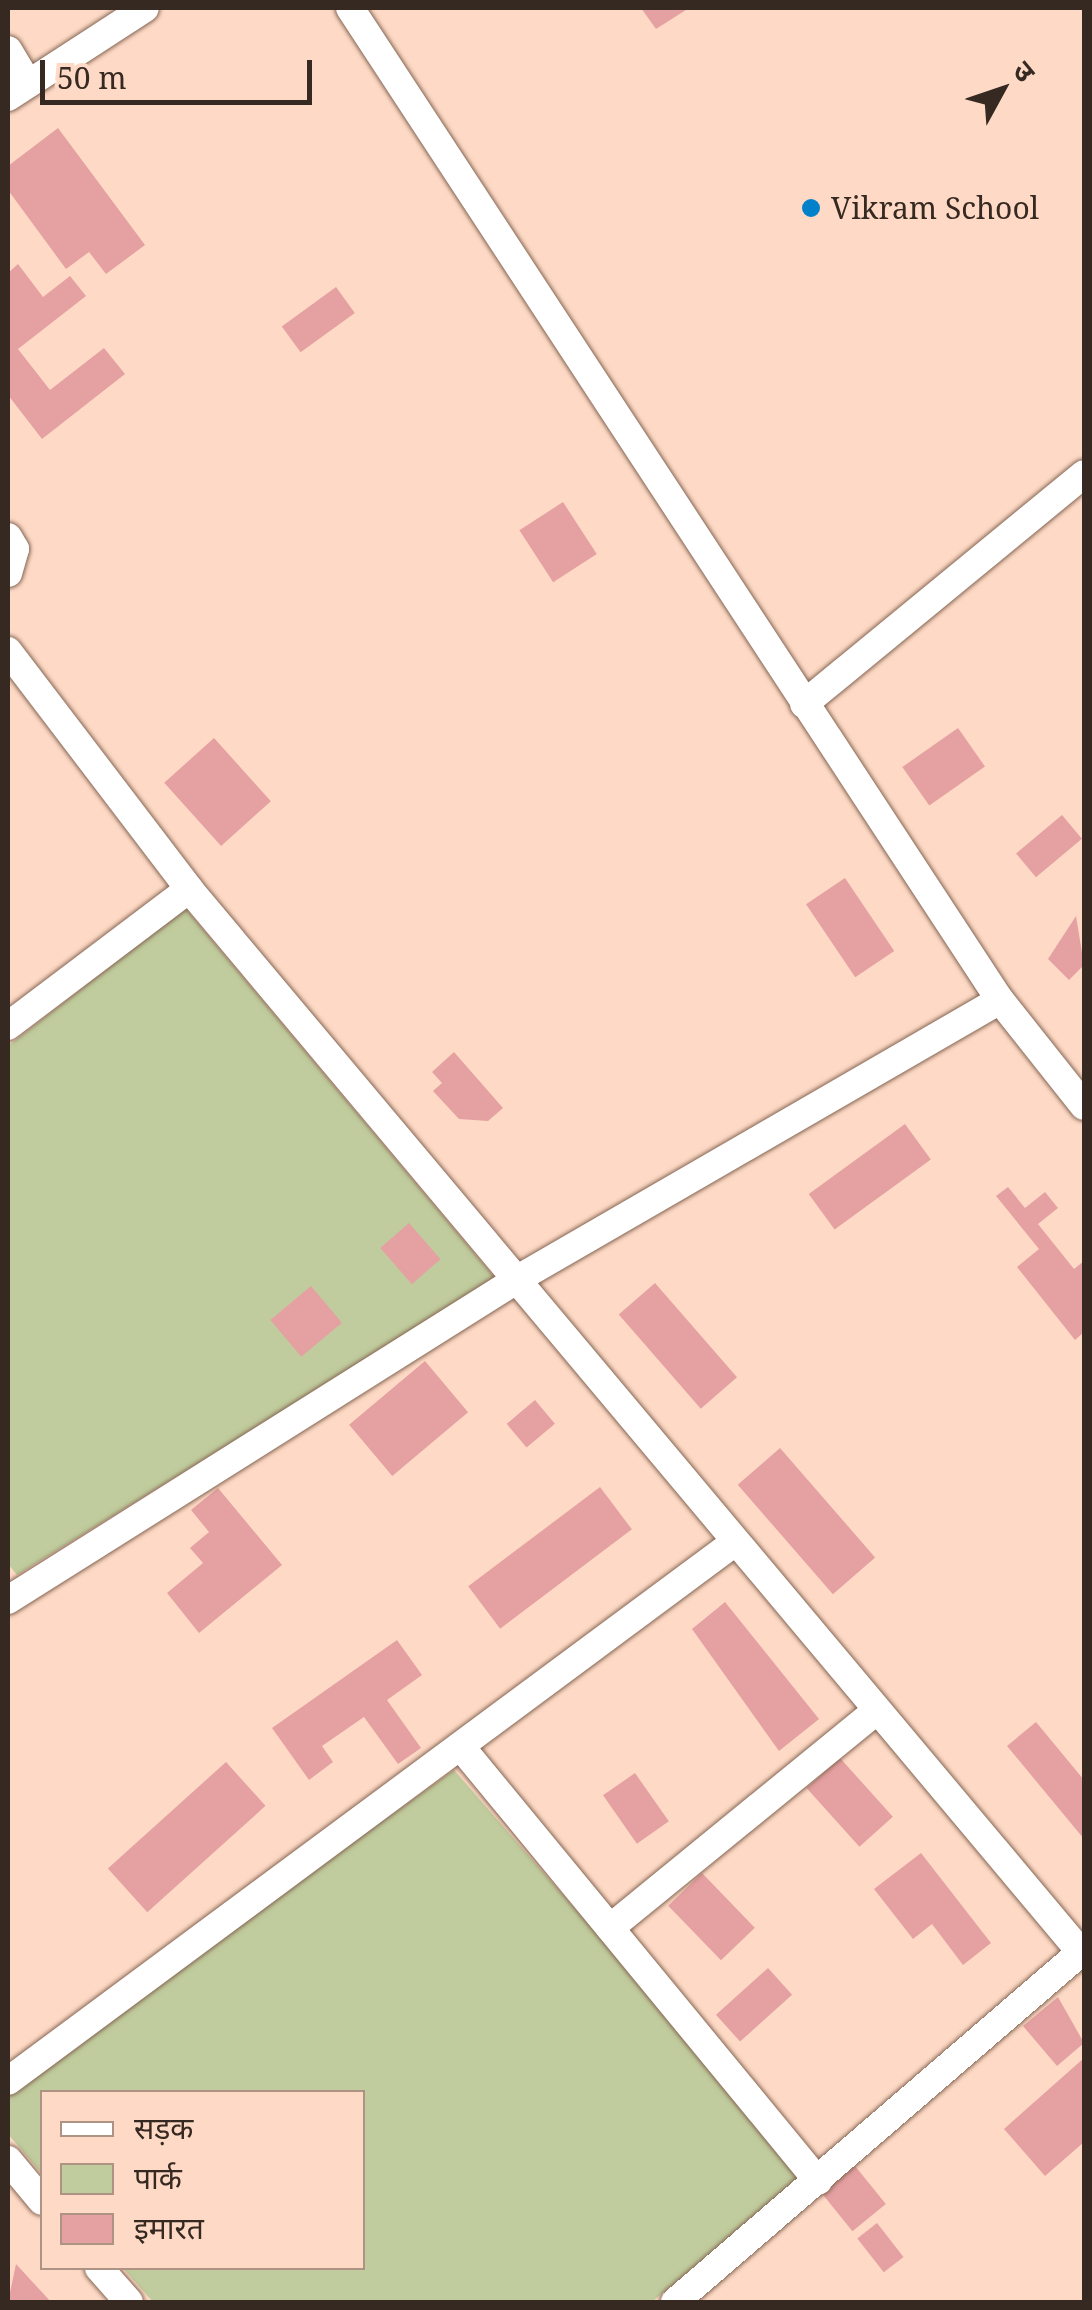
<!DOCTYPE html>
<html>
<head>
<meta charset="utf-8">
<style>
	body { margin:0 }
	#map { position:relative; width:1092px; height:2310px; overflow:hidden; background:#fedac6; font-family:"Noto Serif","Noto Sans Devanagari",serif }
	div>[style] { position:absolute }
	.green>* { inset:0; background:#c0cc9d }
	.building>* { inset:0; background:#e5a0a1; transform-origin:0 0 }
	.roads { filter:drop-shadow(0 0 2px #846553) drop-shadow(0 0 2px #846553) }
	.street>* { height:28px; margin:-14px; padding:0 14px; transform-origin:14px; border-radius:14px; background:#fff }
	.dots>* { width:28px; height:28px; translate:-50% -50%; box-sizing:border-box; border:5px solid #fedac6; border-radius:50% }
	span { translate:-50% -50%; white-space:nowrap; text-align:center; line-height:1.15; -webkit-text-stroke:8px #fedac6; paint-order:stroke }
	.poi-label { font-size:30px; color:#362921 }
	.left { translate:0 -50%; text-align:left }
	.frame { position:absolute; inset:0; border:10px solid #362921; pointer-events:none }
	.legend { position:absolute; left:40px; top:2090px; width:325px; height:180px; box-sizing:border-box; background:#fedac6; border:2px solid #ae9384; margin:0; padding:12px 18px; list-style:none; font-size:30px; color:#362921 }
	.legend li { display:flex; align-items:center; gap:20px; height:50px }
	.legend b { width:50px; border:2px solid #ae9384 }
	.north { position:absolute; left:952px; top:40px; width:100px; height:100px; -webkit-text-stroke:8px #fedac6; paint-order:stroke; rotate:50deg; font-size:28px; font-weight:700; line-height:40px; text-align:center; color:#362921 }
	.north::after { content:''; display:block; margin:auto; width:35px; height:45px; background:#362921; clip-path:polygon(50% 0,100% 100%,50% 72%,0 100%) }
	.scale { position:absolute; left:40px; top:60px; width:272px; height:45px; box-sizing:border-box; border:5px solid #362921; border-top:0; padding-left:12px; font-size:30px; line-height:35px; white-space:nowrap; color:#362921; -webkit-text-stroke:8px #fedac6; paint-order:stroke }
</style>
</head>
<body>
<div id="map">
	<div class="green">
		<i style="clip-path:polygon(185px 908px,496px 1279px,17px 1575px,8px 1564px,8px 1046px)"></i>
		<i style="clip-path:polygon(454px 1770px,806px 2174px,652px 2302px,153px 2302px,123px 2268px,362px 2268px,362px 2092px,42px 2092px,42px 2174px,8px 2134px,8px 2088px)"></i>
	</div>
	<div class="building">
		<i style="clip-path:polygon(641px 8px,689px 8px,656px 29px)"></i>
		<i style="clip-path:polygon(58px 128px,145px 245px,106px 274px,89px 252px,66px 269px,8px 190px,8px 166px)"></i>
		<i style="clip-path:polygon(18px 264px,43px 297px,70px 276px,86px 296px,18px 349px,50px 390px,104px 348px,125px 374px,42px 439px,8px 395px,8px 273px)"></i>
		<i style="left:336px;top:287px;width:32px;height:67px;rotate:54deg"></i>
		<i style="left:563px;top:502px;width:62px;height:52px;rotate:57deg"></i>
		<i style="left:958px;top:728px;width:47px;height:68px;rotate:55deg"></i>
		<i style="left:214px;top:738px;width:85px;height:67px;rotate:48deg"></i>
		<i style="left:1062px;top:815px;width:31px;height:60px;rotate:50deg"></i>
		<i style="left:845px;top:878px;width:88px;height:47px;rotate:56deg"></i>
		<i style="clip-path:polygon(1076px 916px,1084px 965px,1069px 980px,1048px 959px)"></i>
		<i style="clip-path:polygon(454px 1052px,503px 1108px,488px 1121px,459px 1119px,433px 1091px,442px 1083px,432px 1072px)"></i>
		<i style="left:905px;top:1124px;width:44px;height:119px;rotate:54deg"></i>
		<i style="clip-path:polygon(1008px 1187px,1025px 1208px,1045px 1192px,1058px 1208px,1038px 1224px,1074px 1269px,1084px 1261px,1084px 1332px,1075px 1340px,1017px 1267px,1039px 1249px,996px 1196px)"></i>
		<i style="left:409px;top:1223px;width:48px;height:38px;rotate:49deg"></i>
		<i style="left:655px;top:1283px;width:125px;height:48px;rotate:49deg"></i>
		<i style="left:311px;top:1286px;width:48px;height:53px;rotate:50deg"></i>
		<i style="left:425px;top:1361px;width:67px;height:99px;rotate:50deg"></i>
		<i style="left:535px;top:1400px;width:31px;height:37px;rotate:50deg"></i>
		<i style="left:780px;top:1448px;width:145px;height:56px;rotate:49deg"></i>
		<i style="left:600px;top:1487px;width:53px;height:165px;rotate:53deg"></i>
		<i style="clip-path:polygon(218px 1488px,282px 1565px,199px 1633px,167px 1593px,203px 1563px,190px 1548px,209px 1532px,191px 1510px)"></i>
		<i style="clip-path:polygon(725px 1602px,819px 1719px,779px 1751px,692px 1629px)"></i>
		<i style="clip-path:polygon(397px 1640px,422px 1675px,387px 1700px,421px 1748px,398px 1764px,364px 1717px,322px 1746px,333px 1762px,309px 1780px,272px 1728px)"></i>
		<i style="clip-path:polygon(1036px 1722px,1084px 1780px,1084px 1839px,1007px 1746px)"></i>
		<i style="left:840px;top:1758px;width:79px;height:45px;rotate:48deg"></i>
		<i style="left:226px;top:1762px;width:59px;height:159px;rotate:48deg"></i>
		<i style="left:635px;top:1773px;width:59px;height:39px;rotate:55deg"></i>
		<i style="clip-path:polygon(921px 1853px,991px 1943px,963px 1965px,932px 1924px,913px 1939px,874px 1889px)"></i>
		<i style="left:702px;top:1873px;width:76px;height:47px;rotate:46deg"></i>
		<i style="left:768px;top:1968px;width:36px;height:70px;rotate:48deg"></i>
		<i style="clip-path:polygon(1058px 1997px,1084px 2043px,1057px 2066px,1023px 2026px)"></i>
		<i style="clip-path:polygon(1084px 2058px,1084px 2142px,1045px 2176px,1004px 2129px)"></i>
		<i style="left:855px;top:2166px;width:49px;height:43px;rotate:51deg"></i>
		<i style="left:877px;top:2223px;width:43px;height:25px;rotate:52deg"></i>
		<i style="clip-path:polygon(16px 2264px,51px 2302px,8px 2302px)"></i>
	</div>
	<div class="roads">
		<div class="street">
			<i style="left:350px;top:8px;width:1186px;rotate:56.77deg"></i>
			<i style="left:1000px;top:1000px;width:135px;rotate:51.6deg"></i>
			<i style="left:8px;top:50px;width:39px;rotate:59deg"></i>
			<i style="left:8px;top:97px;width:163px;rotate:-33deg"></i>
			<i style="left:8px;top:537px;width:14px;rotate:60deg"></i>
			<i style="left:15px;top:549px;width:25px;rotate:106deg"></i>
			<i style="left:8px;top:651px;width:299px;rotate:52.7deg"></i>
			<i style="left:189px;top:889px;width:1393px;rotate:50.01deg"></i>
			<i style="left:804px;top:704px;width:362px;rotate:-39.4deg"></i>
			<i style="left:8px;top:1026px;width:227px;rotate:-37.1deg"></i>
			<i style="left:8px;top:1600px;width:606px;rotate:-32.2deg"></i>
			<i style="left:521px;top:1277px;width:553px;rotate:-30.04deg"></i>
			<i style="left:461px;top:1747px;width:562px;rotate:50.56deg"></i>
			<i style="left:610px;top:1928px;width:342px;rotate:-39.2deg"></i>
			<i style="left:8px;top:2081px;width:900px;rotate:-36.55deg"></i>
			<i style="left:8px;top:2160px;width:53px;rotate:50.3deg"></i>
			<i style="left:99px;top:2268px;width:45px;rotate:48.6deg"></i>
			<i style="left:675px;top:2302px;width:536px;rotate:-40.76deg"></i>
		</div>
	</div>
	<div class="dots">
		<i style="left:811px;top:208px;background:#0081c9"></i>
	</div>
	<div class="poi-label">
		<span class="left" style="left:831px;top:208px">Vikram School</span>
	</div>
	<div class="frame"></div>
	<ul class="legend">
	<li><b style="height:12px;background:#fff"></b>सड़क</li>
	<li><b style="height:28px;background:#c0cc9d"></b>पार्क</li>
	<li><b style="height:28px;background:#e5a0a1"></b>इमारत</li>
	</ul>
	<div class="north">उ</div>
	<div class="scale">50 m</div>
</div>
</body>
</html>
